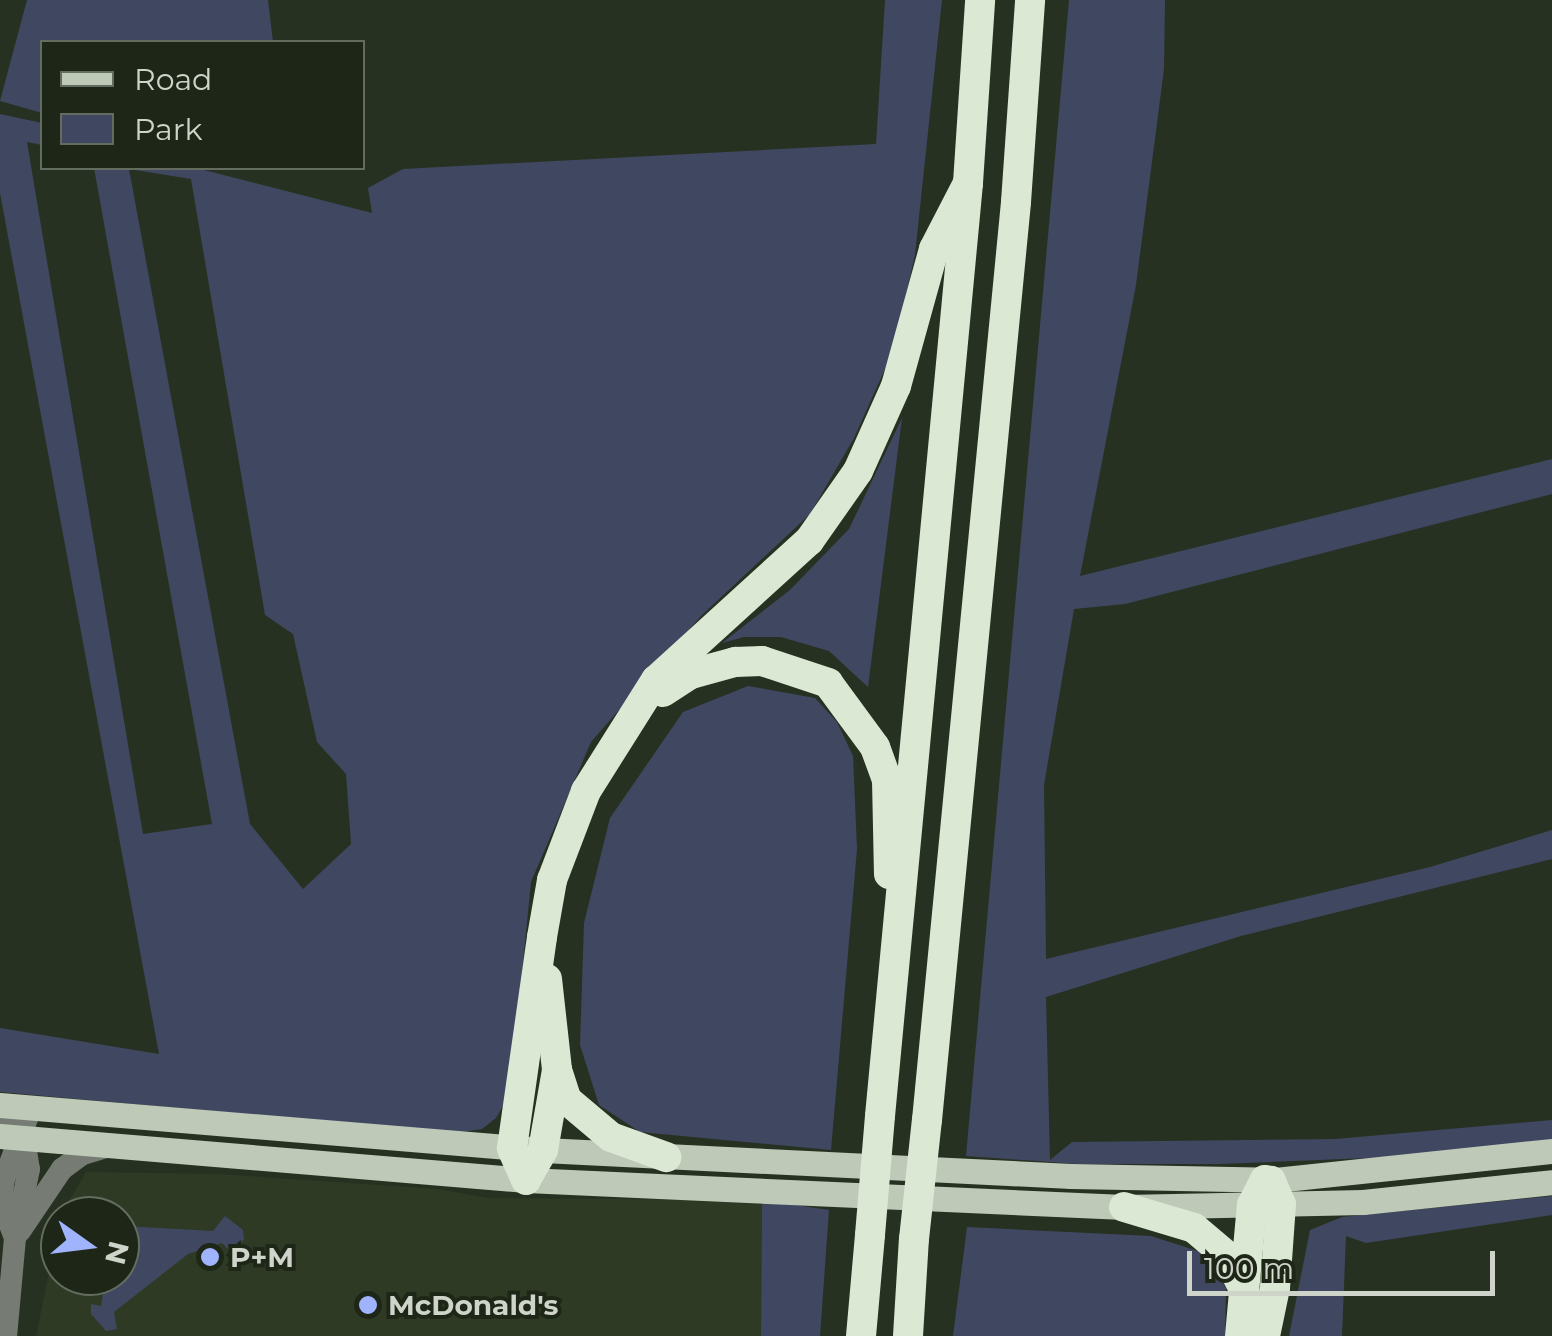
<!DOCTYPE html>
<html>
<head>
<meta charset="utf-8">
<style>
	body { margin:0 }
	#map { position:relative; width:1552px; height:1336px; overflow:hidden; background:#273121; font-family:Montserrat,sans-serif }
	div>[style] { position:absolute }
	.built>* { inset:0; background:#2e3a24 }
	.green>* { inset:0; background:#404761 }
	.minor>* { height:22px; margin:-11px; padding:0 11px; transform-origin:11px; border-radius:11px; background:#767b73 }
	.major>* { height:25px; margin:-12.5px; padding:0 12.5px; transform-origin:12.5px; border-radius:12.5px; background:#bec9b8 }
	.highway>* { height:30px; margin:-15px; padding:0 15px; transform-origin:15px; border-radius:15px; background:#dbe8d3 }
	.highway-bridge>* { height:30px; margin:-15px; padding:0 15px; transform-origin:15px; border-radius:15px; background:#dbe8d3 }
	.dots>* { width:28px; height:28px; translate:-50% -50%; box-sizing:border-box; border:5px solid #1e2717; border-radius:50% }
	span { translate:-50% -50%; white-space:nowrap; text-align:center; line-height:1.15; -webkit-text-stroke:8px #1e2717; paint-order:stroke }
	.poi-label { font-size:28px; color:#ced4ca; font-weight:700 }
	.left { translate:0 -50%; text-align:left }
	.legend { position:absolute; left:40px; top:40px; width:325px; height:130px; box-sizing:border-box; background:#1e2717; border:2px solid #646c5f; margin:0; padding:12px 18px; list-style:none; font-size:30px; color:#ced4ca }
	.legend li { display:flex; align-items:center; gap:20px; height:50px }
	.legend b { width:50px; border:2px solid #646c5f }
	.north { position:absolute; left:40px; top:1196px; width:100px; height:100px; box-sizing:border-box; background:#1e2717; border:2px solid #646c5f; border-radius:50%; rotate:104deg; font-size:28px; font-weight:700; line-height:40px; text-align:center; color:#ced4ca }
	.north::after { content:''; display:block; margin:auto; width:35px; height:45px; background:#a0b3fd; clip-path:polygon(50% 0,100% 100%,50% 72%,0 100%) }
	.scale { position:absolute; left:1187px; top:1251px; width:308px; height:45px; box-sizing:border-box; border:5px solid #ced4ca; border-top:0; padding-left:12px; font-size:30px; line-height:35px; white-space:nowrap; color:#ced4ca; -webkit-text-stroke:8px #1e2717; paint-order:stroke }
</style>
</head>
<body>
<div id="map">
	<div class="built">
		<i style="clip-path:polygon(86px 1172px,218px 1174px,437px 1189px,488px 1198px,762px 1200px,761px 1336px,36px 1336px,60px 1218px,60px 1276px,120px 1276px,120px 1216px,60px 1216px)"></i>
	</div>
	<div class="green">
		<i style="clip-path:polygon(27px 0,268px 0,273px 42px,42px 42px,42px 113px,0 101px)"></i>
		<i style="clip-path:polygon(evenodd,885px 0,942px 0,915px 255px,893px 351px,854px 438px,810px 514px,701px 616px,591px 742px,531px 882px,514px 1054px,507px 1099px,496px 1118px,482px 1129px,455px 1133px,0 1092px,0 1028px,159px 1054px,0 193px,0 114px,42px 123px,42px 145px,27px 142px,143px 834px,212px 824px,94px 168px,196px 168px,372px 213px,368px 188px,403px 169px,876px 144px,885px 0,129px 169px,191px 179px,265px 615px,293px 634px,317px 742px,346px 774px,351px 844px,303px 889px,250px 824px,129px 169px)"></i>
		<i style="clip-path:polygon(1069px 0,1165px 0,1164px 69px,1136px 285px,1080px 576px,1552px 459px,1552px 494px,1125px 604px,1074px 609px,1044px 785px,1046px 959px,1430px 867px,1552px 830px,1552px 859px,1241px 936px,1046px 997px,1050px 1160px,1072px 1142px,1335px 1139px,1552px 1120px,1552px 1141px,1442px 1155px,1220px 1164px,1078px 1164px,966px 1156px)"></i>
		<i style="clip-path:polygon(902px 418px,868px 687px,829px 651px,781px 637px,744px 637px,722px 643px,790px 590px,849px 529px)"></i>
		<i style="clip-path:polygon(748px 686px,815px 698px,837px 722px,853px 756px,857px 849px,831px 1150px,640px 1132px,599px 1105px,580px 1045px,584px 923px,610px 818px,683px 712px)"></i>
		<i style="clip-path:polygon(1552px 1196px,1552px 1215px,1366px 1243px,1346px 1236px,1342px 1336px,1289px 1336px,1310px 1230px,1342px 1217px)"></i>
		<i style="clip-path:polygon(762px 1200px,829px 1210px,820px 1336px,761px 1336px)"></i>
		<i style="clip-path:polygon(110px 1215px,123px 1215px,123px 1226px,213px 1231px,225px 1216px,243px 1230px,244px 1240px,230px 1251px,222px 1243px,188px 1254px,114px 1312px,117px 1329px,106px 1331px,91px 1314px,91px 1304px,101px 1306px,106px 1276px,120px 1276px,120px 1216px)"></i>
		<i style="clip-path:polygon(967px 1227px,1151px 1236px,1207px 1254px,1226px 1288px,1225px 1336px,953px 1336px)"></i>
	</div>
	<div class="minor">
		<i style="left:0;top:1109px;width:49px;rotate:58.2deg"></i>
		<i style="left:26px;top:1151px;width:18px;rotate:81deg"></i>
		<i style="left:29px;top:1169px;width:70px;rotate:101.5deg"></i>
		<i style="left:15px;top:1238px;width:98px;rotate:95.2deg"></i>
		<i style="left:20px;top:1231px;width:75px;rotate:-55.9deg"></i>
		<i style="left:62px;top:1169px;width:26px;rotate:-36deg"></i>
		<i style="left:83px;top:1154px;width:27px;rotate:-17deg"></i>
		<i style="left:15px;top:1238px;width:36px;rotate:-111deg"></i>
		<i style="left:2px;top:1204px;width:22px;rotate:-87deg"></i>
		<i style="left:3px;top:1182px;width:79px;rotate:-69.3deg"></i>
	</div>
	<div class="major">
		<i style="left:0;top:1105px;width:545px;rotate:4.74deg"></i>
		<i style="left:543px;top:1150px;width:529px;rotate:2.82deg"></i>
		<i style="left:1071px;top:1176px;width:204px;rotate:1.1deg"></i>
		<i style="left:1275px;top:1180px;width:279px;rotate:-6deg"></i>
		<i style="left:0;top:1136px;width:528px;rotate:4.78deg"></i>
		<i style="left:526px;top:1180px;width:599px;rotate:2.59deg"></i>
		<i style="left:1124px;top:1207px;width:239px;rotate:-1.2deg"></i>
		<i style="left:1363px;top:1202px;width:190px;rotate:-6deg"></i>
	</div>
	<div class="highway">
		<i style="left:663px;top:692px;width:33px;rotate:-33deg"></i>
		<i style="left:691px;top:674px;width:46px;rotate:-15.3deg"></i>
		<i style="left:735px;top:662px;width:27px;rotate:-2deg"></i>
		<i style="left:762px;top:661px;width:70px;rotate:18.4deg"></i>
		<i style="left:828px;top:683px;width:79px;rotate:53.7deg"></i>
		<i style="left:875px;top:747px;width:35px;rotate:70deg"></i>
		<i style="left:887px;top:780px;width:94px;rotate:88.8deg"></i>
		<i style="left:547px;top:979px;width:92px;rotate:83.7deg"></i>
		<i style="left:557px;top:1070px;width:32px;rotate:72deg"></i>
		<i style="left:567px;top:1100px;width:57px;rotate:40.1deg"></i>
		<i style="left:611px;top:1137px;width:59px;rotate:20deg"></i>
		<i style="left:557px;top:1070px;width:81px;rotate:99.9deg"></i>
		<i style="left:543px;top:1150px;width:34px;rotate:120deg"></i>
		<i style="left:526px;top:1180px;width:35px;rotate:-114deg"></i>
		<i style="left:512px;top:1148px;width:213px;rotate:-81.9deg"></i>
		<i style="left:542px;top:937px;width:58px;rotate:-80deg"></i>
		<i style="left:552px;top:880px;width:95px;rotate:-69.1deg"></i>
		<i style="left:586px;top:791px;width:131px;rotate:-57.8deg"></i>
		<i style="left:656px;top:680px;width:207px;rotate:-42.3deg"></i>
		<i style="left:809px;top:541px;width:85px;rotate:-55deg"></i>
		<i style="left:858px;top:471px;width:93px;rotate:-65.9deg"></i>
		<i style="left:896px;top:386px;width:142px;rotate:-74.5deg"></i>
		<i style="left:934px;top:249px;width:74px;rotate:-62.7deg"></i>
		<i style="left:880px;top:1116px;width:937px;rotate:-84.61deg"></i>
		<i style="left:968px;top:183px;width:183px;rotate:-86.2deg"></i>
		<i style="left:927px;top:1120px;width:922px;rotate:-84.46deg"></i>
		<i style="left:1016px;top:202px;width:202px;rotate:-86deg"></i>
		<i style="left:1124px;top:1207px;width:73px;rotate:16.7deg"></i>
		<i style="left:1194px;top:1228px;width:43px;rotate:40.3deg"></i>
		<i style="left:1227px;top:1256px;width:38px;rotate:63deg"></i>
		<i style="left:861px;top:1336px;width:101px;rotate:-84.9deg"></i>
		<i style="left:908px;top:1336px;width:97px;rotate:-86.5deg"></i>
		<i style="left:1240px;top:1336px;width:132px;rotate:-84.8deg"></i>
		<i style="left:1252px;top:1205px;width:28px;rotate:-63deg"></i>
		<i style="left:1265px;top:1180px;width:6px;rotate:9deg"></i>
		<i style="left:1271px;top:1181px;width:25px;rotate:67deg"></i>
		<i style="left:1281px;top:1204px;width:84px;rotate:94.1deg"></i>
		<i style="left:1275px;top:1288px;width:49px;rotate:101.8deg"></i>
	</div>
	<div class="highway-bridge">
		<i style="left:870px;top:1235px;width:119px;rotate:-85.2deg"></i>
		<i style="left:914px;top:1239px;width:120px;rotate:-83.8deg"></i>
	</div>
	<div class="dots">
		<i style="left:210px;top:1257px;background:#a0b3fd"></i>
		<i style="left:368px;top:1305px;background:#a0b3fd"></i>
	</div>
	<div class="poi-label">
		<span class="left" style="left:230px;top:1257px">P+M</span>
		<span class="left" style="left:388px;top:1305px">McDonald's</span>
	</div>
	<ul class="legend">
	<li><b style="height:12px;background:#bec9b8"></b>Road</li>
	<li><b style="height:28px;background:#404761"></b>Park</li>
	</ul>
	<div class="north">N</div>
	<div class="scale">100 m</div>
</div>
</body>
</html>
